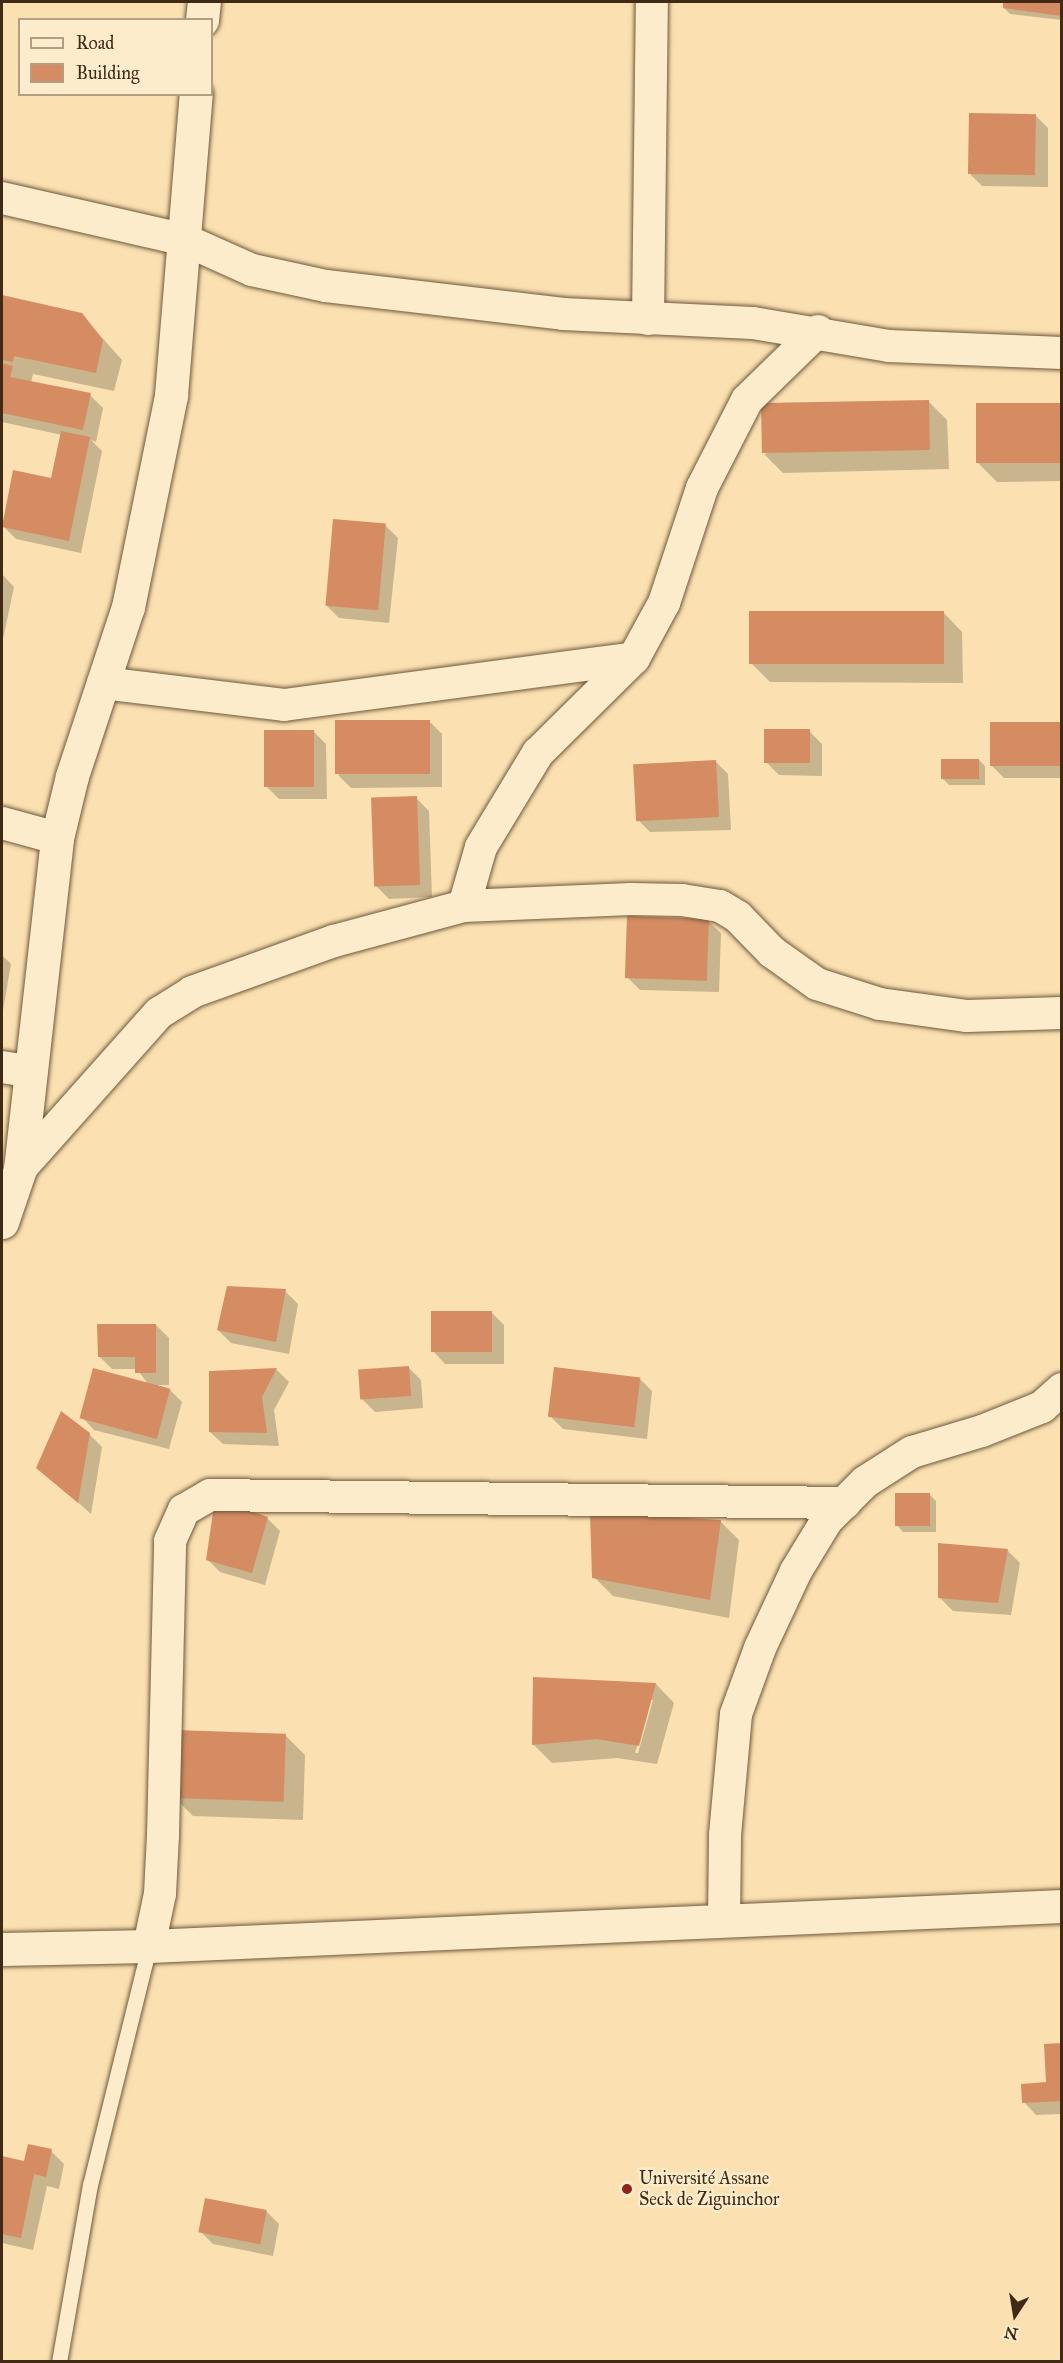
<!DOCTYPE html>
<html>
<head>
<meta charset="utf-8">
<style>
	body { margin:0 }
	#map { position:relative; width:1063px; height:2363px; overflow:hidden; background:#fbe1b1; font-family:"IM FELL Great Primer",serif }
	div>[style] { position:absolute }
	.shadow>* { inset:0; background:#0003 }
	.building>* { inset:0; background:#d58c62; transform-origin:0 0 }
	.roads { filter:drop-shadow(0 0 2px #6f583c) drop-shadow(0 0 2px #6f583c) }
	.lane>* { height:15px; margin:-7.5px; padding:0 7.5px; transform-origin:7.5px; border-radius:7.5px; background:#fceccc }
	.street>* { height:32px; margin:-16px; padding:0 16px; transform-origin:16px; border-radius:16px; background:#fceccc }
	.secondary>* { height:33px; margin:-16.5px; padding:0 16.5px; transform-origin:16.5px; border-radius:16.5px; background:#fceccc }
	.dots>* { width:16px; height:16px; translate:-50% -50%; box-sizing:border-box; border:3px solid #fceccc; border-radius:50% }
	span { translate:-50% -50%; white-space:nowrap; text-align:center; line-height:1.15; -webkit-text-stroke:5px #fceccc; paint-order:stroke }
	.poi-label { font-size:18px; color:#402a15 }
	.left { translate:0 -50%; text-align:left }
	.frame { position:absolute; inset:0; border:3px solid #402a15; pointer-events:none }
	.legend { position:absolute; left:18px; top:18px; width:195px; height:78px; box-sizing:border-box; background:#fceccc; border:2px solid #b19e83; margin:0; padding:8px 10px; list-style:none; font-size:18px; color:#402a15 }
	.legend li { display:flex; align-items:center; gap:12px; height:30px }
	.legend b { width:30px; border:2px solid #b19e83 }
	.north { position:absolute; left:985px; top:2285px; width:60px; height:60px; -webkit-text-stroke:4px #fceccc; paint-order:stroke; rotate:192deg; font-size:16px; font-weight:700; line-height:24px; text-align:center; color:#402a15 }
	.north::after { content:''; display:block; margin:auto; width:21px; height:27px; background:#402a15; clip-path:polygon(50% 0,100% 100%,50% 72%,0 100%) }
</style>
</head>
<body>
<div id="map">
	<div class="shadow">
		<i style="clip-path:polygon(1005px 2px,1062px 2px,1062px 20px,1010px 14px,1004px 8px)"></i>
		<i style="clip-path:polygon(1035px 115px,1048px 128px,1048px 187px,982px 186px,969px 173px)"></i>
		<i style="clip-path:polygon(2px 297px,81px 314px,122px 360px,114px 391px,33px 374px,31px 383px,90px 395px,103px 408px,96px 442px,91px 440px,102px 451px,81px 553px,16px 539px,3px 526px,52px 479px,62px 435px,2px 422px)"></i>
		<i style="clip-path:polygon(928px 401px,947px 420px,949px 469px,783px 473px,764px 454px)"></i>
		<i style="clip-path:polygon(1062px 405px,1062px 481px,997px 482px,978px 463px)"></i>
		<i style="clip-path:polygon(385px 525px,398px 538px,389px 623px,339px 618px,326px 605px)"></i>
		<i style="clip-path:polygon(2px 574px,14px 587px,2px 644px)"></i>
		<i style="clip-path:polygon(944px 613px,962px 632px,963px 683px,770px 682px,751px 663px)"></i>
		<i style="clip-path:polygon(429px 721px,442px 734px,442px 787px,351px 788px,338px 775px)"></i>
		<i style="clip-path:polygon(1062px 723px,1062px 778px,1004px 778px,991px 765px)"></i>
		<i style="clip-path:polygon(313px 731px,326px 744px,327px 799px,279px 799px,266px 786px)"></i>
		<i style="clip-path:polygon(809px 731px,822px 744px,822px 776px,779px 775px,766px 762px)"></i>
		<i style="clip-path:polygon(979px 760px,985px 766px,985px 785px,949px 785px,942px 778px)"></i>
		<i style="clip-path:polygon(715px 761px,728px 774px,731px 830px,650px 832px,637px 819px)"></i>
		<i style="clip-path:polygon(416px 798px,429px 811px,432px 897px,389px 899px,376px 886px)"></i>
		<i style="clip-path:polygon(708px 921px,721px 933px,719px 992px,640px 990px,627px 977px)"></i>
		<i style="clip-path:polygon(2px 955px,11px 964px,2px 1016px)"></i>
		<i style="clip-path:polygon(285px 1291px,298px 1304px,289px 1354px,231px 1343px,218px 1330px)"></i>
		<i style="clip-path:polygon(491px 1312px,504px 1325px,504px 1364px,445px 1364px,433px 1351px)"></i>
		<i style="clip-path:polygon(156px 1325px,169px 1338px,169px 1385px,157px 1385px,169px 1389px,182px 1402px,169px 1449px,94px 1430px,82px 1417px,148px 1384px,137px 1369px,112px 1369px,99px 1356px)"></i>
		<i style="clip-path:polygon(408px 1367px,421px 1380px,423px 1408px,375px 1412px,362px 1399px)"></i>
		<i style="clip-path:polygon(277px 1370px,289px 1382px,274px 1410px,279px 1446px,223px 1444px,210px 1432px,211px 1372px)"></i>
		<i style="clip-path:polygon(639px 1378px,652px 1391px,647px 1439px,563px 1429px,550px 1416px)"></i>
		<i style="clip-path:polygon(89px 1434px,102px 1447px,91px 1514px,38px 1467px)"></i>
		<i style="clip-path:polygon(930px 1495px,936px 1501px,936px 1532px,903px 1532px,897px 1525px)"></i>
		<i style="clip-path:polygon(267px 1518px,280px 1531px,265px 1585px,220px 1572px,207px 1559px)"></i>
		<i style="clip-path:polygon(720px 1521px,739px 1540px,729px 1618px,613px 1596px,594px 1577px)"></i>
		<i style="clip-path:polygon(1007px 1550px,1020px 1563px,1011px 1615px,953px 1611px,940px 1598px)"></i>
		<i style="clip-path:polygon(evenodd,534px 1679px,656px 1684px,674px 1703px,657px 1764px,617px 1758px,552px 1763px,533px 1744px,534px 1679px,650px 1700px,653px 1700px,638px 1753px,635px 1753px,650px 1700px)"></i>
		<i style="clip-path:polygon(286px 1736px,305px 1755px,303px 1820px,193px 1816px,174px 1797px)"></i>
		<i style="clip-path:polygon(1062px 2045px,1062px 2114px,1036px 2115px,1024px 2102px,1048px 2083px)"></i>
		<i style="clip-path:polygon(51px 2151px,64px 2164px,59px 2189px,47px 2186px,33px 2250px,2px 2243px,2px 2157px,25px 2163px)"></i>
		<i style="clip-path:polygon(266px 2211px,279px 2224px,273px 2256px,213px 2244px,200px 2231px)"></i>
	</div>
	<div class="building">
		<i style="clip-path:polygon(1003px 2px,1062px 2px,1062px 16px,1003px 8px)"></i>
		<i style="left:969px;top:113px;width:67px;height:61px;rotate:1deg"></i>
		<i style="clip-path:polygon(2px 295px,82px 313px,103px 340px,96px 373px,14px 356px,13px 362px,2px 360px)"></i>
		<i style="clip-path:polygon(2px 363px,13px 366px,10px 377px,91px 393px,83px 430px,2px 413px)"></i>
		<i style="left:929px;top:400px;width:50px;height:168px;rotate:89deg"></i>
		<i style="left:1062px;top:403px;width:60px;height:86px;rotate:90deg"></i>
		<i style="clip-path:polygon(61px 431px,90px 437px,69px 541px,2px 527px,13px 470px,51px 478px)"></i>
		<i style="left:333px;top:519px;width:53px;height:87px;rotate:5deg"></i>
		<i style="left:749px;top:611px;width:195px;height:53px"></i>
		<i style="left:430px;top:720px;width:54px;height:95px;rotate:90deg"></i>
		<i style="left:990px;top:722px;width:72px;height:44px"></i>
		<i style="left:764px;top:729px;width:46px;height:34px"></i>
		<i style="left:264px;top:730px;width:50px;height:57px"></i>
		<i style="left:941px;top:759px;width:38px;height:20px"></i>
		<i style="left:716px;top:760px;width:57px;height:83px;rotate:87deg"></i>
		<i style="left:417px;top:796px;width:89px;height:46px;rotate:88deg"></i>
		<i style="left:627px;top:916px;width:82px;height:62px;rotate:2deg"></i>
		<i style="clip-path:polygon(227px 1286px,286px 1289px,276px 1342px,217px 1330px)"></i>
		<i style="left:431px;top:1311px;width:61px;height:41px"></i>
		<i style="clip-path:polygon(97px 1324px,156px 1324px,156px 1373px,135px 1373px,135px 1357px,98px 1357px)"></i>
		<i style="left:409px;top:1366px;width:30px;height:51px;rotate:86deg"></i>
		<i style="left:554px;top:1367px;width:87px;height:50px;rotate:7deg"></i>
		<i style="left:93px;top:1368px;width:80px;height:52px;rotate:15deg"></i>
		<i style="clip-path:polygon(277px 1368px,262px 1397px,267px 1433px,209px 1432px,209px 1371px)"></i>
		<i style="clip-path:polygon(61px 1411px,90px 1433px,78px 1503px,36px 1468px)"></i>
		<i style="left:895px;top:1493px;width:35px;height:33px"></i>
		<i style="clip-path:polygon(215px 1499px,268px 1517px,252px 1573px,206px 1560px)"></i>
		<i style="clip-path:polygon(590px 1512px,721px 1520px,710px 1600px,592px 1578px)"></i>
		<i style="clip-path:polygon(938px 1543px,1008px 1549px,998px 1603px,938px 1598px)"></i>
		<i style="clip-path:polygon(533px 1677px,656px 1683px,639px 1746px,597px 1739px,532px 1745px)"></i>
		<i style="left:175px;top:1730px;width:111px;height:68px;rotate:2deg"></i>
		<i style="clip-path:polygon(1062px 2043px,1062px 2101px,1022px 2103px,1021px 2084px,1046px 2082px,1044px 2044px)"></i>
		<i style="clip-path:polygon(28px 2144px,52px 2149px,46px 2177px,34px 2174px,21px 2238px,2px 2234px,2px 2156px,24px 2161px)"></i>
		<i style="left:205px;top:2198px;width:63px;height:35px;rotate:11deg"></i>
	</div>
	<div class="roads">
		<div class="lane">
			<i style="left:59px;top:2362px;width:180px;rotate:-80.1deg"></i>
			<i style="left:90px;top:2185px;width:246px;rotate:-76.1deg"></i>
		</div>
		<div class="street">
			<i style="left:2px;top:198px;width:188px;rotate:12.9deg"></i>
			<i style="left:185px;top:240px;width:73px;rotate:24.1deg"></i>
			<i style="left:252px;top:270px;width:76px;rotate:12.2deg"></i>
			<i style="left:326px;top:286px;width:239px;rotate:6.7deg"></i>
			<i style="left:563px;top:314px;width:190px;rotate:2.7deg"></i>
			<i style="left:753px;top:323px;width:138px;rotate:9.6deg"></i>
			<i style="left:889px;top:346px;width:173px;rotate:2.3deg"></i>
			<i style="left:648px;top:319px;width:317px;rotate:-89.3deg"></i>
			<i style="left:103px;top:683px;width:182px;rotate:6.9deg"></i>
			<i style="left:284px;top:705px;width:353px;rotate:-7.6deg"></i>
			<i style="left:2px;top:823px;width:57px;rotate:15.3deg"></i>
			<i style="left:464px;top:906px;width:61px;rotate:-73.9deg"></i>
			<i style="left:481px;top:847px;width:110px;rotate:-58.8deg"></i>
			<i style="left:538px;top:753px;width:135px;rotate:-44.7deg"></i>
			<i style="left:634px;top:658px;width:63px;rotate:-61.4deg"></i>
			<i style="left:664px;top:603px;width:121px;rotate:-71.7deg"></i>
			<i style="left:702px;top:488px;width:99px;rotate:-62.9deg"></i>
			<i style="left:747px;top:400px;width:99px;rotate:-44.2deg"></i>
			<i style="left:2px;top:1067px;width:30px;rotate:9deg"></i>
			<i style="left:20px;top:1169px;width:209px;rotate:-48.3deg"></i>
			<i style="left:159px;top:1013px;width:39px;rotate:-32deg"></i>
			<i style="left:192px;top:992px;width:151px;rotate:-19.8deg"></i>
			<i style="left:334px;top:941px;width:135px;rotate:-15.1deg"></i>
			<i style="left:464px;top:906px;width:167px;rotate:-2.4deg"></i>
			<i style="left:631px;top:899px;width:51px;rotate:1.1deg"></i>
			<i style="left:682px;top:900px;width:38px;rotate:9deg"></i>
			<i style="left:720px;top:906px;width:21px;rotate:31deg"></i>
			<i style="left:738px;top:917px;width:49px;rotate:45.8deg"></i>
			<i style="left:772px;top:952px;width:55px;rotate:35.4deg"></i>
			<i style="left:817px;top:984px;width:66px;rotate:17.6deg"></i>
			<i style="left:880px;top:1004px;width:88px;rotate:7.9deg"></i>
			<i style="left:967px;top:1016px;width:95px;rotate:-1.8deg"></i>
			<i style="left:724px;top:1921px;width:86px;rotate:-89.3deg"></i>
			<i style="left:725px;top:1835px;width:121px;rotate:-84.8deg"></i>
			<i style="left:736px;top:1714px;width:70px;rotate:-70deg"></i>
			<i style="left:760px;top:1648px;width:85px;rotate:-64.9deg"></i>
			<i style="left:796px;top:1571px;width:60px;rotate:-58.7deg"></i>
			<i style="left:827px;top:1520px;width:54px;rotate:-45deg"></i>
			<i style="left:865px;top:1482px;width:56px;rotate:-32.6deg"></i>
			<i style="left:912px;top:1452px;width:73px;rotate:-16.7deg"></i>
			<i style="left:982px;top:1431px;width:65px;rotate:-21.8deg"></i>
			<i style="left:1042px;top:1407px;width:27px;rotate:-42deg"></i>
			<i style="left:149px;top:1946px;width:53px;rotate:-78.1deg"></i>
			<i style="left:160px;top:1894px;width:59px;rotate:-87.1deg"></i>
			<i style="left:163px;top:1835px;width:294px;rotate:-88.6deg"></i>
			<i style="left:170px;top:1541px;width:34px;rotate:-66deg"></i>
			<i style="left:184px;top:1510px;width:30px;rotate:-30deg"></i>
			<i style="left:210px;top:1495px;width:635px;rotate:0.72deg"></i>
		</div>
		<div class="secondary">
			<i style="left:202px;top:20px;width:18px;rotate:-84deg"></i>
			<i style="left:2px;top:1222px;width:56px;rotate:-71.2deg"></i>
			<i style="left:20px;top:1169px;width:333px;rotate:-83.6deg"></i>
			<i style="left:57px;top:838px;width:64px;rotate:-76.4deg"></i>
			<i style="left:72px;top:776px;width:178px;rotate:-71.7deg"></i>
			<i style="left:128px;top:607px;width:216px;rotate:-78.5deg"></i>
			<i style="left:171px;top:395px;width:302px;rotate:-85.3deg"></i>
			<i style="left:2px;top:1949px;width:147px;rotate:-1.2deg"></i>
			<i style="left:149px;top:1946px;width:914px;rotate:-2.51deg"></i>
		</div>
	</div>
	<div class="dots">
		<i style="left:627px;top:2189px;background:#8f2418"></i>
	</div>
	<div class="poi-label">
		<span class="left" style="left:639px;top:2189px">Université Assane<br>Seck de Ziguinchor</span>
	</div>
	<div class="frame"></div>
	<ul class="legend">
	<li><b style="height:8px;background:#fceccc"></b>Road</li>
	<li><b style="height:16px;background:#d58c62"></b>Building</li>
	</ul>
	<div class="north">N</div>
</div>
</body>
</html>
